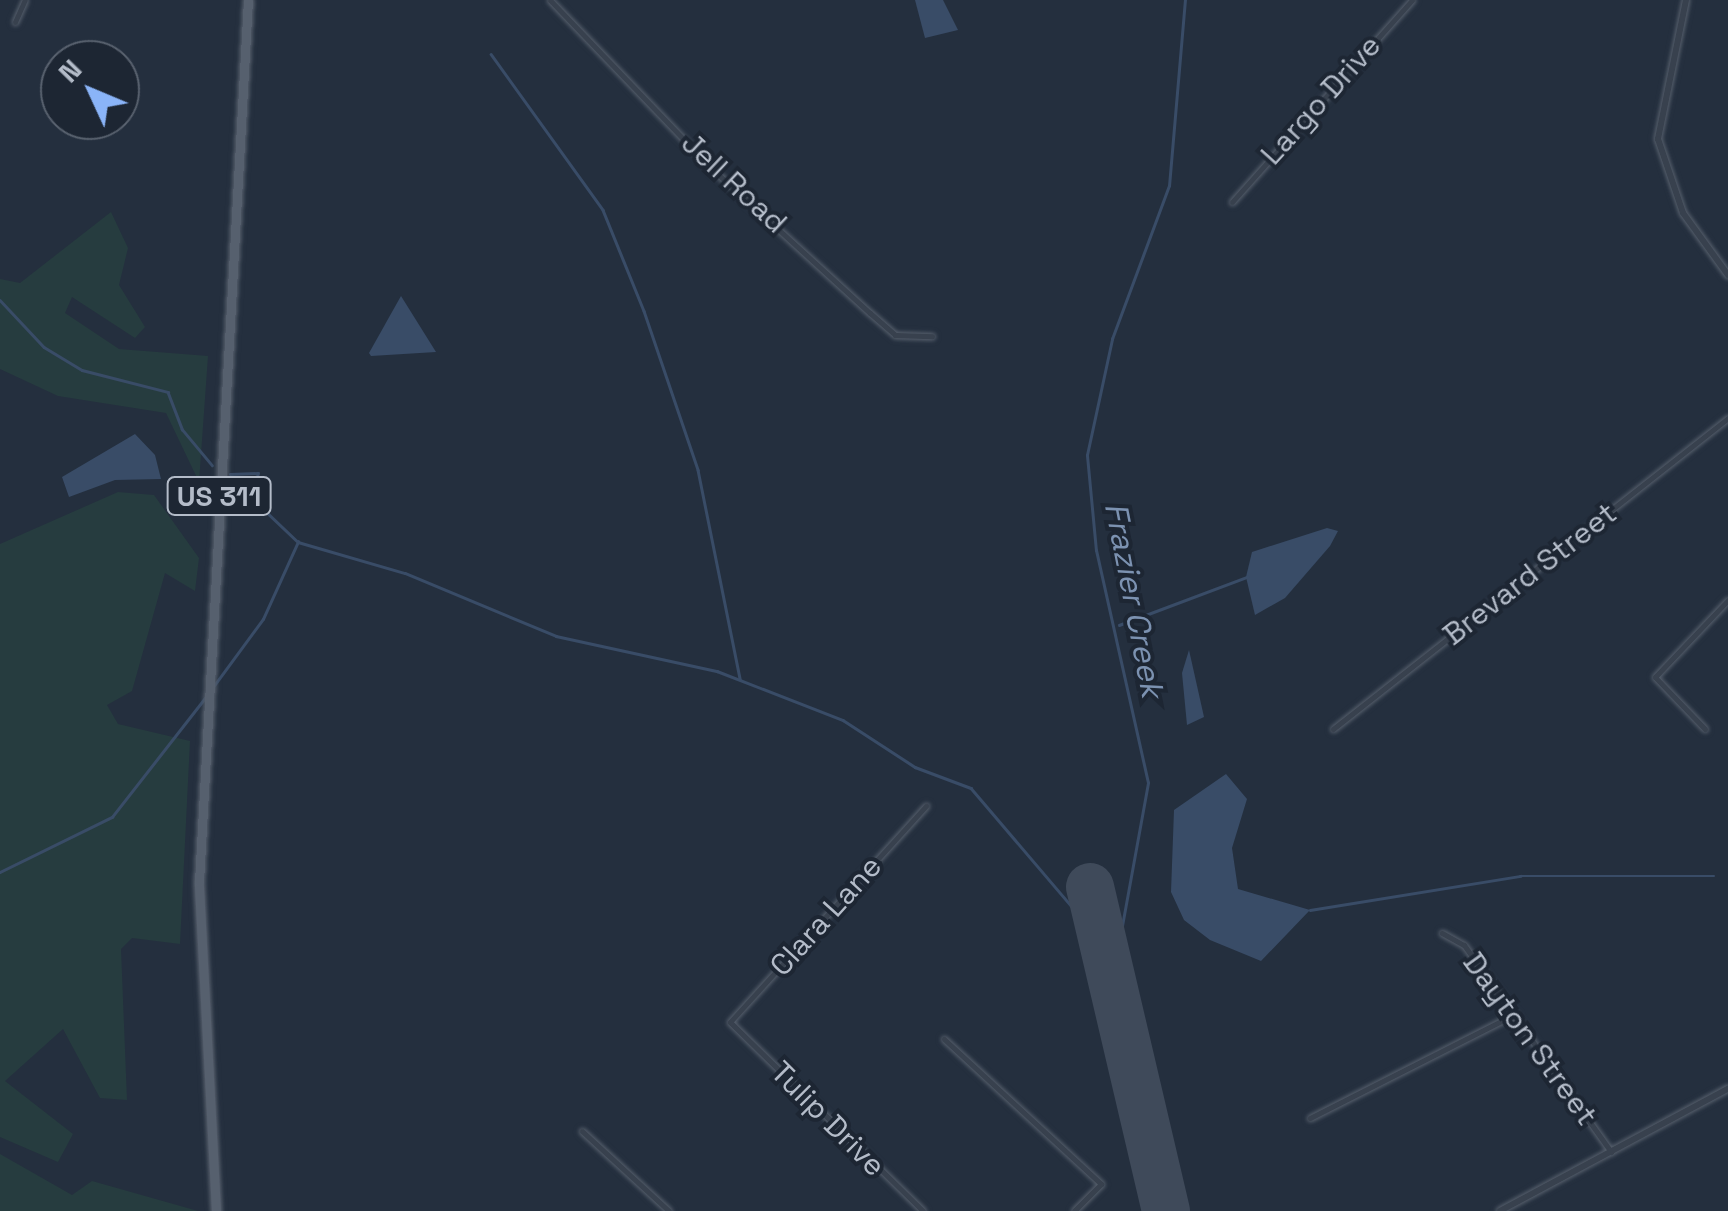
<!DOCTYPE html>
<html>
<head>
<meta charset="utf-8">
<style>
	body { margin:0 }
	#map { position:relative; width:1728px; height:1211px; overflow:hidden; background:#242f3e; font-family:"Space Grotesk",sans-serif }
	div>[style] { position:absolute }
	.green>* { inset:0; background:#263c3f }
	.water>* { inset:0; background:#394c67 }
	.stream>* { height:2.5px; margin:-1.25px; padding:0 1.25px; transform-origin:1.25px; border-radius:1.25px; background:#394c67 }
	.runway>* { height:48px; margin:-24px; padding:0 24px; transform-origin:24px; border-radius:24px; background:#3f4a5a }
	.roads { filter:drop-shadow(0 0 2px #565f6c) drop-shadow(0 0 2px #565f6c) }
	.minor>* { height:5px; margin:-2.5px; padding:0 2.5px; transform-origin:2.5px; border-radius:2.5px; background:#38414e }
	.tertiary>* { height:6px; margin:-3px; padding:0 3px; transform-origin:3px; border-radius:3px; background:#38414e }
	.primary>* { height:9px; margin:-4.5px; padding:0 4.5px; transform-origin:4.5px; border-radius:4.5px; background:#56606e }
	span { translate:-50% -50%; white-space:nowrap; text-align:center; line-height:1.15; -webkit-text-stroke:8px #1d2633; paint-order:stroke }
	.shield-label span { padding:2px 8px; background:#1d2633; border:2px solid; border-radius:8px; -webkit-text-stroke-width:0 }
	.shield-label { font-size:28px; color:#b4bcc9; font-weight:700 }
	.street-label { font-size:30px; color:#b4bcc9 }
	.water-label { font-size:32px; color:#7c92b1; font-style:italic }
	.north { position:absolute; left:40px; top:40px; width:100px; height:100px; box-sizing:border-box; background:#1d2633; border:2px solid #59626f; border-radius:50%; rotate:314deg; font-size:28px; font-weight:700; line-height:40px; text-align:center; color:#b4bcc9 }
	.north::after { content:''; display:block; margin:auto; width:35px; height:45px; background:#8ab4f8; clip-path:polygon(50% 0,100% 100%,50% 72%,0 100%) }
</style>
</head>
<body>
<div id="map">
	<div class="green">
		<i style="clip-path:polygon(111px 212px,128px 248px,119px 285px,145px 327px,135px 338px,72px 297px,65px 313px,119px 349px,208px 356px,199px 482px,166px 413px,58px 396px,0 369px,0 279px,20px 283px)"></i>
		<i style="clip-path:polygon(118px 492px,154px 495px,199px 558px,195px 591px,165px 573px,132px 691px,107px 705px,118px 724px,190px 741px,180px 944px,132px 938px,121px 949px,127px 1100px,100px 1098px,63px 1029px,5px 1081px,73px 1134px,58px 1162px,0 1137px,0 544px)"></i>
		<i style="clip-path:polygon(0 1154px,72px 1195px,92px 1181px,198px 1211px,0 1211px)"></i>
	</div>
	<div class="water">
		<i style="clip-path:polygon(915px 0,943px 0,958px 30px,925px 38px)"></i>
		<i style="clip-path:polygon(401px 296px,436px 352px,371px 356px,369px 353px)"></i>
		<i style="clip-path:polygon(135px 434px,155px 455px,161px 479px,115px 480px,69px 497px,62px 477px)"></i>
		<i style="clip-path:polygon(1327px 528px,1338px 531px,1330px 546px,1285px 598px,1255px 615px,1246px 577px,1252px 552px)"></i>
		<i style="clip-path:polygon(1189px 650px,1204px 717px,1187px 725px,1182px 673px)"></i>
		<i style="clip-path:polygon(1226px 774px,1247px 799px,1232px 848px,1238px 889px,1310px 910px,1261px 961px,1210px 940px,1184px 920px,1171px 892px,1174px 810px)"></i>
	</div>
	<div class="stream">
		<i style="left:491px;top:54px;width:192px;rotate:54.3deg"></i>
		<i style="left:603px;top:210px;width:109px;rotate:67.9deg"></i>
		<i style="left:644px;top:311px;width:168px;rotate:71.2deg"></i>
		<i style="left:698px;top:470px;width:213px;rotate:78.6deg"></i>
		<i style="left:0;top:300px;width:64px;rotate:46.9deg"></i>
		<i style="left:44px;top:347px;width:44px;rotate:31.2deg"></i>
		<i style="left:82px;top:370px;width:89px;rotate:14.3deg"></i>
		<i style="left:168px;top:392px;width:40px;rotate:69deg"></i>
		<i style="left:182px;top:429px;width:47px;rotate:50.2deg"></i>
		<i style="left:230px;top:474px;width:28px;rotate:-2deg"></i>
		<i style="left:258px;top:473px;width:29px;rotate:94deg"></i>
		<i style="left:256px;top:502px;width:58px;rotate:43.6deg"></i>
		<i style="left:298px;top:542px;width:111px;rotate:16.2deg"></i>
		<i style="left:405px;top:573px;width:164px;rotate:22.6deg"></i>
		<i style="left:556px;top:636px;width:165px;rotate:12.3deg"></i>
		<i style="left:717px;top:671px;width:135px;rotate:21.3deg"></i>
		<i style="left:843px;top:720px;width:86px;rotate:33.1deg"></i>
		<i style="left:915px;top:767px;width:60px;rotate:20.6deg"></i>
		<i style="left:971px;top:788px;width:222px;rotate:49.6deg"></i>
		<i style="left:1119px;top:625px;width:137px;rotate:-20.6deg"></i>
		<i style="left:213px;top:687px;width:84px;rotate:-53.7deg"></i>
		<i style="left:263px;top:619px;width:85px;rotate:-65.6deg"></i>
		<i style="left:0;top:872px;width:125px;rotate:-26.2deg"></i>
		<i style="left:112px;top:817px;width:151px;rotate:-52deg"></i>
		<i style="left:1310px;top:910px;width:213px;rotate:-9.2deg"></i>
		<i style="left:1520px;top:876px;width:194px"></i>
		<i style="left:1165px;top:1211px;width:55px;rotate:-112.4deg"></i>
		<i style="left:1144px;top:1160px;width:148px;rotate:-100.5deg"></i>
		<i style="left:1117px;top:1014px;width:55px;rotate:-91deg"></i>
		<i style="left:1116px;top:959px;width:179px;rotate:-79.7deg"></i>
		<i style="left:1148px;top:783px;width:238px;rotate:-102.6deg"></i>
		<i style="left:1096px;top:551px;width:96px;rotate:-95.4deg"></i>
		<i style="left:1087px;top:455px;width:119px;rotate:-77.8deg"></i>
		<i style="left:1112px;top:339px;width:163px;rotate:-69.6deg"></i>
		<i style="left:1169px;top:186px;width:187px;rotate:-85.1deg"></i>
	</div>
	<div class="runway">
		<i style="left:1090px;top:887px;width:333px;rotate:76.8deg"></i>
	</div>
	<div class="roads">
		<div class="minor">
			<i style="left:550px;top:0;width:231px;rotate:46.2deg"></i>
			<i style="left:710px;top:167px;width:217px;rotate:42.4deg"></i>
			<i style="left:870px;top:313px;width:33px;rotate:41deg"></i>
			<i style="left:895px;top:335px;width:37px;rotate:2deg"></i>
			<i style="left:15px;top:22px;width:24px;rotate:-66deg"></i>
			<i style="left:1232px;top:202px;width:271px;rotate:-48.3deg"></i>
			<i style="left:1333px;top:729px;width:503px;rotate:-38.21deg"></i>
			<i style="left:1705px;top:729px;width:72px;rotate:-133.9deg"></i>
			<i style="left:1655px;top:677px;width:106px;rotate:-46.5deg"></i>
			<i style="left:1442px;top:933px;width:25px;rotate:29deg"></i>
			<i style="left:1464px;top:945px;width:254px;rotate:54.6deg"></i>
			<i style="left:944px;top:1039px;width:214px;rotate:42.7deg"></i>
			<i style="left:1101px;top:1184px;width:38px;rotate:135deg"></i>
			<i style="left:1310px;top:1118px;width:230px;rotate:-26.9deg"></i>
			<i style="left:582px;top:1131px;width:118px;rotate:42.6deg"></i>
			<i style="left:923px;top:1211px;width:270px;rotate:-135.6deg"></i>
			<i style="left:730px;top:1022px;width:292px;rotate:-47.8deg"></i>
		</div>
		<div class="tertiary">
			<i style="left:1686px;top:0;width:142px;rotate:101.4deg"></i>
			<i style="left:1658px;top:139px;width:78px;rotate:71.3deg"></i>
			<i style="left:1683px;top:213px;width:77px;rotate:54deg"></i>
			<i style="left:1500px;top:1211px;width:259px;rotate:-28.2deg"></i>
		</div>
		<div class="primary">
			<i style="left:216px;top:1211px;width:329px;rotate:-93deg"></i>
			<i style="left:199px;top:882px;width:883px;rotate:-86.82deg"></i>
		</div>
	</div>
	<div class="shield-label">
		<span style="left:219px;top:496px">US 311</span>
	</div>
	<div class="street-label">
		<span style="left:1321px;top:100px;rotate:-48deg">Largo Drive</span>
		<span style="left:734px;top:183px;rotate:43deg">Jell Road</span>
		<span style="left:1530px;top:574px;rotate:-38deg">Brevard Street</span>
		<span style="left:826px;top:916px;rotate:-48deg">Clara Lane</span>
		<span style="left:1530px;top:1039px;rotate:54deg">Dayton Street</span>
		<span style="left:828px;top:1119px;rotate:45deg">Tulip Drive</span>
	</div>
	<div class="water-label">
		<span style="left:1134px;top:600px;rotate:79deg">Frazier Creek</span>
	</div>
	<div class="north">N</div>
</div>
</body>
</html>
